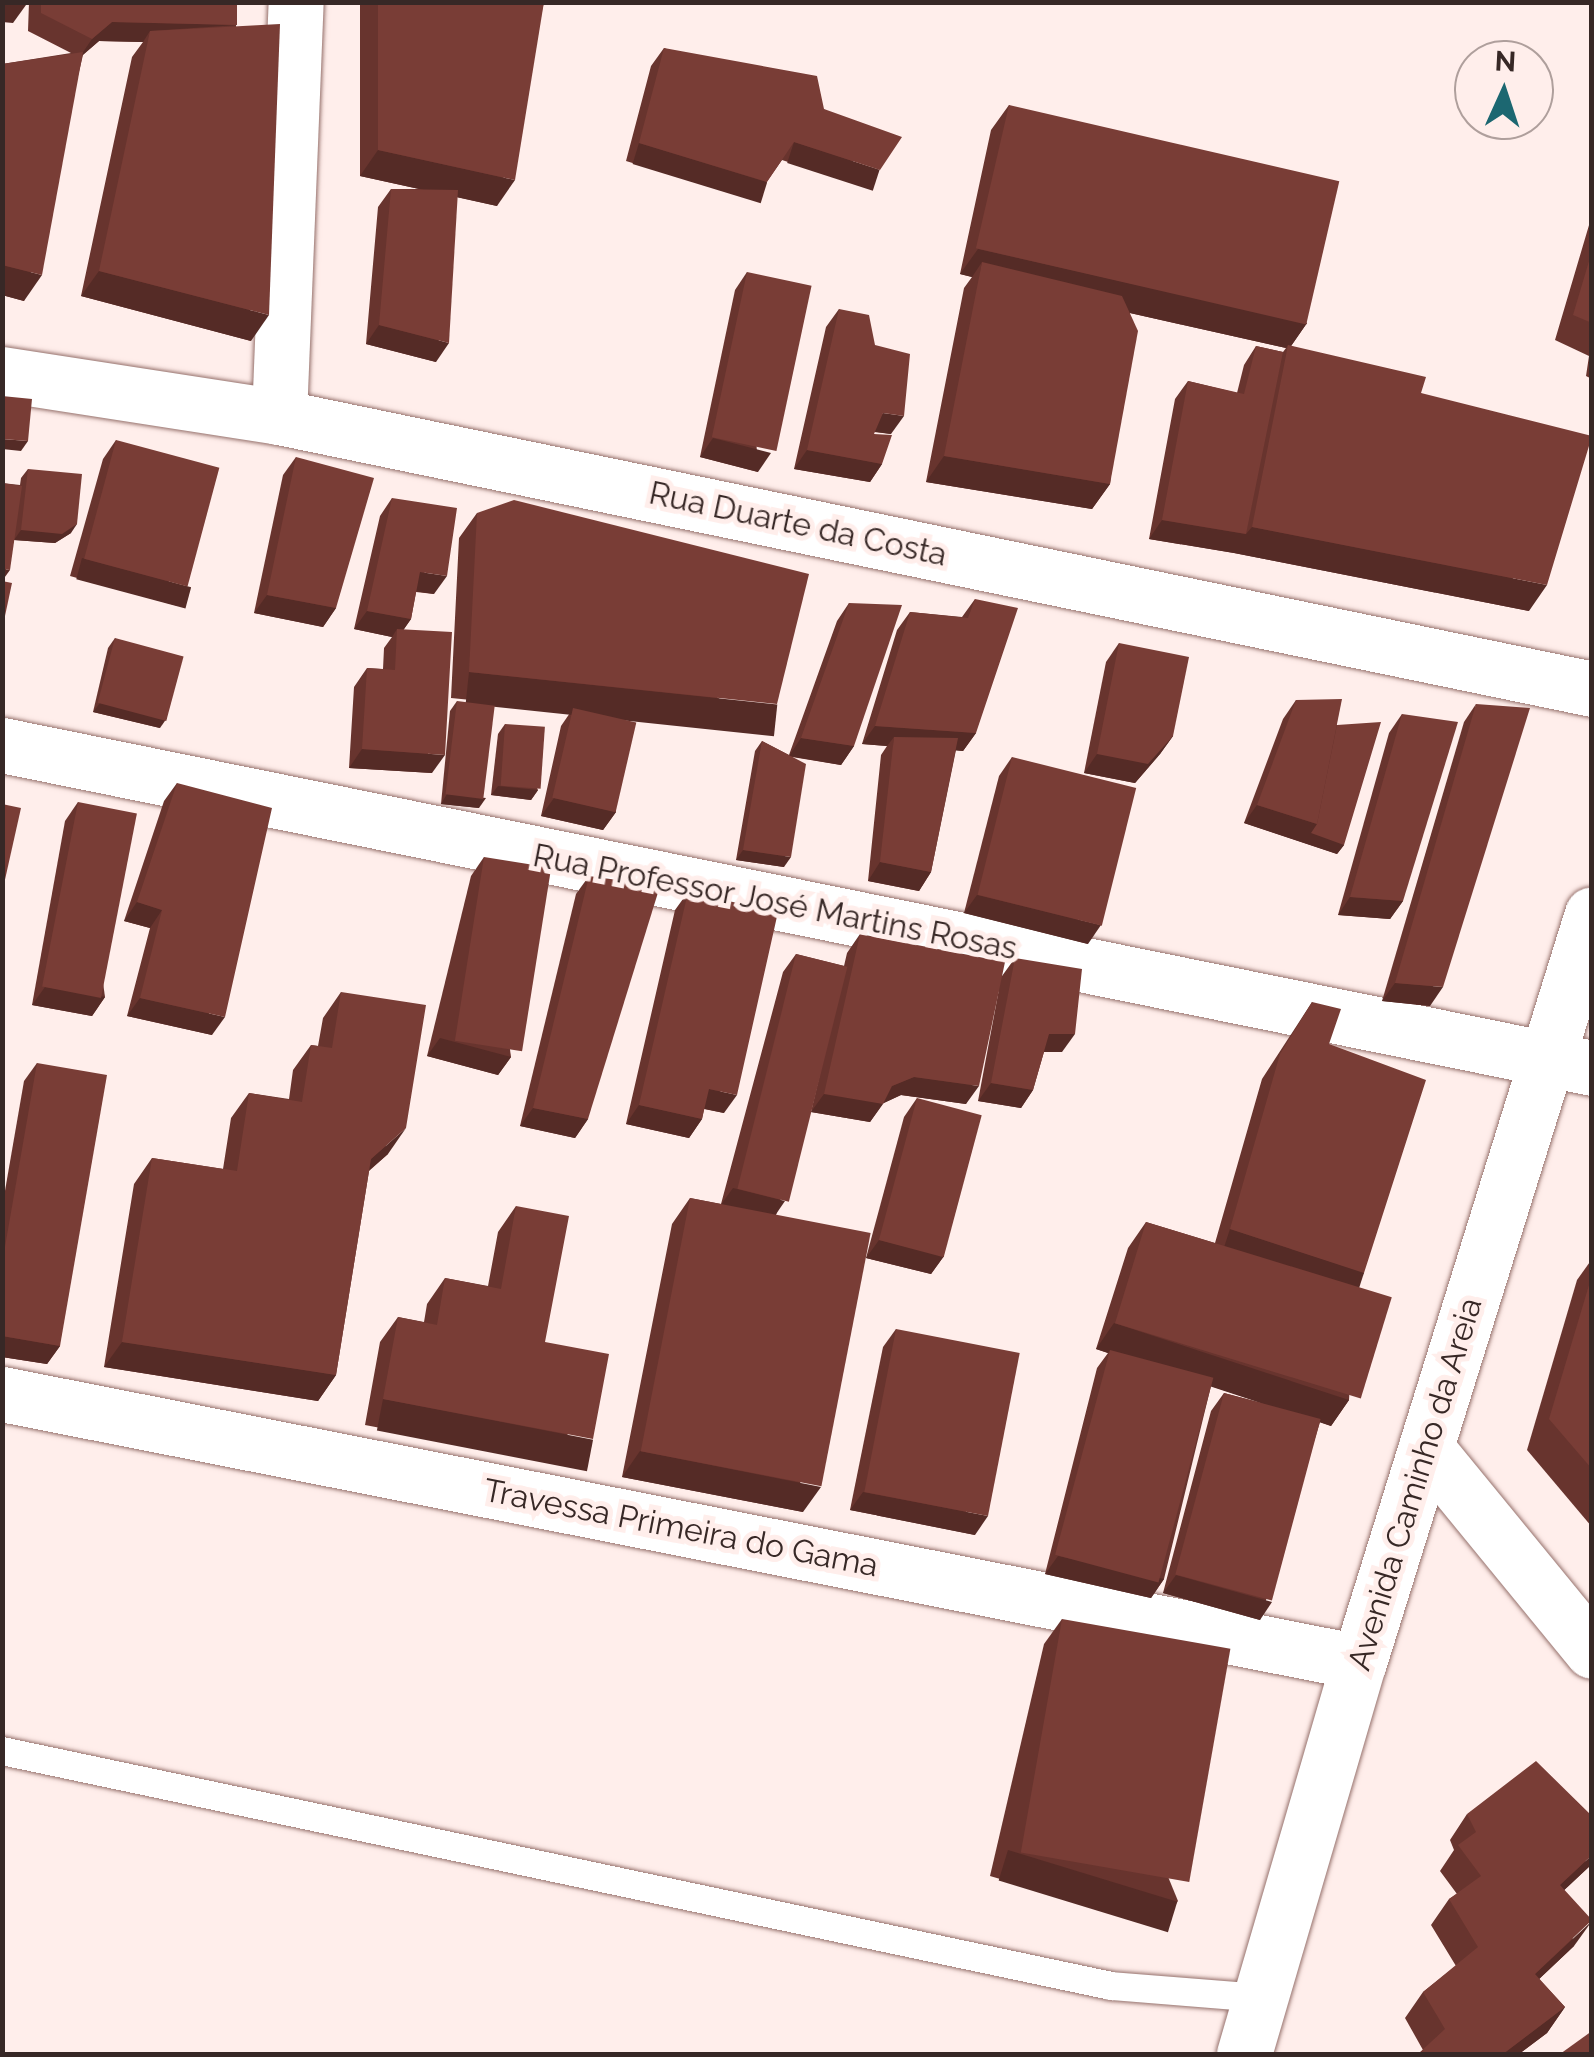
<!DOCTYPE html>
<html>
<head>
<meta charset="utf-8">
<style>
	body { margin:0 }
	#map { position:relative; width:1594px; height:2057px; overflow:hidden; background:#ffeeeb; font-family:Raleway,sans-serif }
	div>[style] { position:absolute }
	.roads { filter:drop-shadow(0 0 2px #96716c) drop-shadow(0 0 2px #96716c) }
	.lane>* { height:28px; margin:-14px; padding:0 14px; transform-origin:14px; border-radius:14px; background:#fff }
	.street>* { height:55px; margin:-27.5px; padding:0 27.5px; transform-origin:27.5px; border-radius:27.5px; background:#fff }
	.secondary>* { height:55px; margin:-27.5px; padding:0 27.5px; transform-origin:27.5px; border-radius:27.5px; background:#fff }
	.wall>* { inset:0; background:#68342e }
	.shaded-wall>* { inset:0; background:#552b26; transform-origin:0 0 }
	.building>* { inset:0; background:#793d36; transform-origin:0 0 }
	span { translate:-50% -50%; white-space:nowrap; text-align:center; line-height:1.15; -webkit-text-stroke:10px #ffeeeb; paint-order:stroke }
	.street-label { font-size:32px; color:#372826 }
	.frame { position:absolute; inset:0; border:5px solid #372826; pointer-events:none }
	.north { position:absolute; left:1454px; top:40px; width:100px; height:100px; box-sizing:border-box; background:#ffeeeb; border:2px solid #af9f9c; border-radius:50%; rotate:3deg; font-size:28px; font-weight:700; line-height:40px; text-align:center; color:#372826 }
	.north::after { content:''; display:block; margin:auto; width:35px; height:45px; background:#1c6771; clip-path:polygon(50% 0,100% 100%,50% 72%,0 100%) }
</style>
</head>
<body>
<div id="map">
	<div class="roads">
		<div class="lane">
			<i style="left:2px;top:1751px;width:1134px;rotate:11.96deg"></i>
			<i style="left:1111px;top:1986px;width:149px;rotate:4.6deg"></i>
		</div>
		<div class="street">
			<i style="left:279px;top:417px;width:415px;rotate:-87.7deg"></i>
			<i style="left:2px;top:745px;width:1622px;rotate:11.48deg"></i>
			<i style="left:2px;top:1394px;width:1383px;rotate:11.17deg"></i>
		</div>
		<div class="secondary">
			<i style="left:2px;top:374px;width:280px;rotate:8.8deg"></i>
			<i style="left:279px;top:417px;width:1341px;rotate:11.7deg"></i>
			<i style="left:1426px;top:1448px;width:262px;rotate:50.7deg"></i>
			<i style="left:1244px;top:2054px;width:409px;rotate:-73.7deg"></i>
			<i style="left:1359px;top:1662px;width:783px;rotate:-72.7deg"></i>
		</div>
	</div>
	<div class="wall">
		<i style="clip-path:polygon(29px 2px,237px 2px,236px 26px,251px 341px,81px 296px,132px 57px,143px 42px,99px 41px,83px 55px,24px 301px,2px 295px,2px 64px,71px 53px,28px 31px)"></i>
		<i style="clip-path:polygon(360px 2px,544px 2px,497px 206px,457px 197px,436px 362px,366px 344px,378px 207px,391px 189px,419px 189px,360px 176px)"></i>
		<i style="clip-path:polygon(664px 48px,824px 109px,867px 188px,782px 160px,754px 200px,626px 161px,651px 66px)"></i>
		<i style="clip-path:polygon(1009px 105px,1307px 323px,1291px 346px,1421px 393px,1529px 611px,1234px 553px,1149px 539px,1175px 399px,1188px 381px,1237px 393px,1244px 365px,1256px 346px,1283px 352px,1286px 348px,1130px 313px,1110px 484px,1092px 509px,926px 482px,964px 288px,972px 277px,960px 274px,991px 130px)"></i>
		<i style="clip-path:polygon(1592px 215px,1592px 379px,1586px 376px,1589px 356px,1555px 340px)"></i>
		<i style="clip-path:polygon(747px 272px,758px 472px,700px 457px,735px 290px)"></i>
		<i style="clip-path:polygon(839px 309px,891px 434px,874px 432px,874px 434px,882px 464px,870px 482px,794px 469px,826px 327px)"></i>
		<i style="clip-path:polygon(116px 440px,178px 606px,70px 576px,103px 459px)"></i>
		<i style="clip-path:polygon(296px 457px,336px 608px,323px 627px,254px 613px,283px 475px)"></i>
		<i style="clip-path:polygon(28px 469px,71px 533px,55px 543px,14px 540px,3px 581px,2px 483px,20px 485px,21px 478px)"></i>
		<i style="clip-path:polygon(392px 498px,434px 594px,416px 592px,411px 619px,403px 630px,432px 773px,349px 768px,354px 687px,367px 668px,383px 669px,384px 648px,392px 637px,354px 629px,380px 516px)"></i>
		<i style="clip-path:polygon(477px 513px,760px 730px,594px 712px,616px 812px,603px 830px,541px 816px,561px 726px,572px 710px,451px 698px,459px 538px)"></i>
		<i style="clip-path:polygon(975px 599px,976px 733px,963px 751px,956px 750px,931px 872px,919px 891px,868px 881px,881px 755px,887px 746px,862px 744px,897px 630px,910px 612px,962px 617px)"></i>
		<i style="clip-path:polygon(849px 603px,854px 746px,841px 765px,792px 757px,784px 867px,736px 860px,755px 751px,762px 741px,789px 755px,837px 621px)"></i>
		<i style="clip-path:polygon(115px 638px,160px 728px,93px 712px,108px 648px)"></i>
		<i style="clip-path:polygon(1119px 643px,1173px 736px,1160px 754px,1135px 783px,1084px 773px,1106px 662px)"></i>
		<i style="clip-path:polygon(1296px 700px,1337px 725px,1344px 845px,1337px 854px,1244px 823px,1283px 719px)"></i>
		<i style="clip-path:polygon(457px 701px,479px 808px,441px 804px,450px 711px)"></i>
		<i style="clip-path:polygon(1476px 704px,1430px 1006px,1382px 1001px,1464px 722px)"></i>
		<i style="clip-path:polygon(1402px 714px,1403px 901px,1390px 919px,1338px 915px,1389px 733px)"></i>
		<i style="clip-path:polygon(505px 724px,538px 790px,531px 800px,491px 795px,498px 734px)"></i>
		<i style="clip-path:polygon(1012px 757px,1088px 944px,964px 913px,999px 776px)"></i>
		<i style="clip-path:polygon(177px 783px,212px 1035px,127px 1016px,150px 928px,124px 921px,164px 801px)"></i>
		<i style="clip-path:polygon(78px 802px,105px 997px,92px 1016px,32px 1005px,65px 821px)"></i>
		<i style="clip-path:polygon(484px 857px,511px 1057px,498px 1075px,427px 1056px,471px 876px)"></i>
		<i style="clip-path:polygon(589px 876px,588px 1119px,575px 1138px,520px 1126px,576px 894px)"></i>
		<i style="clip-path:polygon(688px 892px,724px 1113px,704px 1109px,702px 1119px,689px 1138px,626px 1124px,675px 910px)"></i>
		<i style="clip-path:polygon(860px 934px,1002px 976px,1015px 958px,1062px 1052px,1044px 1052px,1033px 1090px,1021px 1108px,978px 1101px,999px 989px,966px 1104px,901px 1095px,883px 1103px,870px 1122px,811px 1112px,826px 1048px,776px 1215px,803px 1512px,622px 1477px,672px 1224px,690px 1198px,721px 1204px,783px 972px,796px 954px,844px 966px,847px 953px)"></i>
		<i style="clip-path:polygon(341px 992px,388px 1154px,369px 1171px,336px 1375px,318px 1401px,104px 1367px,134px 1184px,152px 1158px,223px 1169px,231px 1118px,249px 1093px,289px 1099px,293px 1070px,311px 1045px,318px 1046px,323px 1018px)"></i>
		<i style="clip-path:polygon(1312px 1002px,1329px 1044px,1364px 1273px,1356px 1284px,1349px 1400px,1331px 1426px,1320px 1422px,1260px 1620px,1163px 1593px,1211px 1411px,1224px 1393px,1262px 1403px,1211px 1386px,1164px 1579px,1151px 1598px,1045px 1574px,1097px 1368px,1108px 1353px,1096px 1349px,1128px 1248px,1146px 1222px,1215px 1243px,1262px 1079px)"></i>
		<i style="clip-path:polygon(37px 1063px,60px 1346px,47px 1364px,2px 1357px,2px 1208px,24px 1081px)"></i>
		<i style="clip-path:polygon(917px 1098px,944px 1256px,931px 1274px,866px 1258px,904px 1117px)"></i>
		<i style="clip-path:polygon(516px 1206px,545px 1342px,575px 1465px,365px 1425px,380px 1342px,398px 1317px,424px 1322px,427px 1304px,445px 1278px,488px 1286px,498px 1232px)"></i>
		<i style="clip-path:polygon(1592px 1259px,1592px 1527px,1527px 1450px,1577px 1280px)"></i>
		<i style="clip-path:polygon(896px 1329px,975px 1535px,850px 1510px,883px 1347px)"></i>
		<i style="clip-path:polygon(1062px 1619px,1178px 1901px,1160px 1926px,990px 1876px,1044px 1644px)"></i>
		<i style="clip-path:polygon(1467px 1814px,1592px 1864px,1564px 1890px,1574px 1946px,1539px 1979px,1565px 2007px,1547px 2033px,1519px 2054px,1418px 2054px,1423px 2050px,1405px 2018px,1423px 1992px,1456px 1966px,1431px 1925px,1449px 1899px,1457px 1894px,1440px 1871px,1454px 1850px,1450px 1840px)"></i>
	</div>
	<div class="shaded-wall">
		<i style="clip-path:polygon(2px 3px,26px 5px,13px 23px,2px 22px)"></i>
		<i style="clip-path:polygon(112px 22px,237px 25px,150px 31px,143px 42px,99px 41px,79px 58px,92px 39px)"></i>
		<i style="left:794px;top:142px;width:90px;height:22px;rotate:18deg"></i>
		<i style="left:639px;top:143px;width:134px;height:22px;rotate:17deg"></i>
		<i style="clip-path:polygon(378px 150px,515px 180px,497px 206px,360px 176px)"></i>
		<i style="clip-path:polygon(978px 249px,1307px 323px,1289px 349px,1288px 345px,1286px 348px,979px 279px,982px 262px,972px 277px,960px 274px)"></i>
		<i style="clip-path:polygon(2px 265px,42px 275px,24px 301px,2px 295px)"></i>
		<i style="clip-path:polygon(99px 271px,269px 315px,251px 341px,81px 296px)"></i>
		<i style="clip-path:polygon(379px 325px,449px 343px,436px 362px,366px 344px)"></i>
		<i style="clip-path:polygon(883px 413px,904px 416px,891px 434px,870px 431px)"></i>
		<i style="clip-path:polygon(713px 438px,771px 453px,758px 472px,700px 457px)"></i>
		<i style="clip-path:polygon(2px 439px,28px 441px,21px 451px,2px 449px)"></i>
		<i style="clip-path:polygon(807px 450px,882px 464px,870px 482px,794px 469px)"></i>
		<i style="clip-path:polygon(944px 456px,1110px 484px,1092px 509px,926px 482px)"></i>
		<i style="clip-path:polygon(1162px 520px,1246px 534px,1252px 527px,1547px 585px,1529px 611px,1234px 553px,1149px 539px)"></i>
		<i style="clip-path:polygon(77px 524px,71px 533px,55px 543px,14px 540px,21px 530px)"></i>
		<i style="left:82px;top:558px;width:113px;height:22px;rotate:15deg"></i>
		<i style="clip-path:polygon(2px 569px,10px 570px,2px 581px)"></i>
		<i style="clip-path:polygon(420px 572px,447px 576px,434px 594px,407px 590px)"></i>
		<i style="clip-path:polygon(267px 595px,336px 608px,323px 627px,254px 613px)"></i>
		<i style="clip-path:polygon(367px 611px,411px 619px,398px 638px,397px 629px,392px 637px,354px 629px)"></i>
		<i style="left:469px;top:672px;width:310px;height:32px;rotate:6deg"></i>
		<i style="clip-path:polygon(100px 703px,167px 718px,160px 728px,93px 712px)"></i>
		<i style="clip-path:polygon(875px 726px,976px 733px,963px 751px,893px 746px,894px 737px,887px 746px,862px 744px)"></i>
		<i style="clip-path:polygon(1173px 736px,1160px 754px,1135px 783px,1084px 773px,1097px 754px)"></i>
		<i style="clip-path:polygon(801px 738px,854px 746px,841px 765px,789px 756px)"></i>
		<i style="clip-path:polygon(362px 749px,445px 755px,432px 773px,349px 768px)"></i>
		<i style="clip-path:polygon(498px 786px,538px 790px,531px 800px,491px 795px)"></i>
		<i style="clip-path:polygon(447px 794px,486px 798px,479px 808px,441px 804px)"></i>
		<i style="clip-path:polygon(554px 798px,616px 812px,603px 830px,541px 816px)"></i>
		<i style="clip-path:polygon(1257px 805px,1317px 824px,1344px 845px,1337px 854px,1244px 823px)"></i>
		<i style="clip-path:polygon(743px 850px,791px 857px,784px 867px,736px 860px)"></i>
		<i style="clip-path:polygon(880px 862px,931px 872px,919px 891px,868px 881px)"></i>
		<i style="clip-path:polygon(977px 895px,1101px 925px,1088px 944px,964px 913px)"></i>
		<i style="clip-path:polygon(1350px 897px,1403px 901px,1390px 919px,1338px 915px)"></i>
		<i style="clip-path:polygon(137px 902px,162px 910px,150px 928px,124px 921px)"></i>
		<i style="clip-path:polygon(1395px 983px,1443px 987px,1430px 1006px,1382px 1001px)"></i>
		<i style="clip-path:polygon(45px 987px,105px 997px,92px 1016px,32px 1005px)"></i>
		<i style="clip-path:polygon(140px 998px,225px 1017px,212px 1035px,127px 1016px)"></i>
		<i style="clip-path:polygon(1049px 1034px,1075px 1034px,1062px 1052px,1036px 1052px)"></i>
		<i style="clip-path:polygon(440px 1038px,511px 1057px,498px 1075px,427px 1056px)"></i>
		<i style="clip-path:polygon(914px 1077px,979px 1086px,966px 1104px,901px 1095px,882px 1104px,883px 1104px,870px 1122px,811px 1112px,824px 1094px,892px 1086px)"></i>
		<i style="clip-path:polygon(991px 1083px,1033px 1090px,1021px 1108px,978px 1101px)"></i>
		<i style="clip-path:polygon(709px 1089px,737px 1095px,724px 1113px,696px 1107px)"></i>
		<i style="clip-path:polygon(639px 1105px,702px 1119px,689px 1138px,626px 1124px)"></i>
		<i style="clip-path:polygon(533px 1108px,588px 1119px,575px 1138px,520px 1126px)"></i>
		<i style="clip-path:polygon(406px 1128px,388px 1154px,353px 1184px,371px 1159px)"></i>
		<i style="clip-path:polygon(733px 1188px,785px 1201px,772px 1220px,720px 1206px)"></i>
		<i style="left:1230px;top:1229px;width:141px;height:32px;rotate:18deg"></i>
		<i style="clip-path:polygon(879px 1240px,944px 1256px,931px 1274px,866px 1258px)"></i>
		<i style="clip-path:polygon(1114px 1323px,1349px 1400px,1331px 1426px,1109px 1353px,1110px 1350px,1108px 1353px,1096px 1349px)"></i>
		<i style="clip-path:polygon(2px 1336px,60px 1346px,47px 1364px,2px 1357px)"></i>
		<i style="clip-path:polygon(122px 1342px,336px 1375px,318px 1401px,104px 1367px)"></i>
		<i style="left:383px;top:1399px;width:214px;height:32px;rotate:11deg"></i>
		<i style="clip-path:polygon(640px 1451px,821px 1487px,803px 1512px,622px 1477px)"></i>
		<i style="clip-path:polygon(863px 1492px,988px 1516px,975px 1535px,850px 1510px)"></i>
		<i style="clip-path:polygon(1058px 1556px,1164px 1579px,1151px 1598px,1045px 1574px)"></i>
		<i style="clip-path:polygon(1176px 1575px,1272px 1602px,1260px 1620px,1163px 1593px)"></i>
		<i style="left:1008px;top:1850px;width:177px;height:32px;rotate:17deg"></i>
		<i style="clip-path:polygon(1592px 1855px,1592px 1864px,1542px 1911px,1560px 1885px)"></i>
		<i style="clip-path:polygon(1592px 1921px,1574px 1946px,1517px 2000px,1535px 1974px)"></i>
		<i style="clip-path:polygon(1565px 2007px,1547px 2033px,1519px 2054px,1503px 2054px)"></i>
	</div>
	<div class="building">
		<i style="clip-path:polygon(2px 2px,26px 2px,26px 5px)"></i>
		<i style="clip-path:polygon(41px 2px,237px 2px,237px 25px,112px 22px,92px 39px,41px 13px)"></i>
		<i style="clip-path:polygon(378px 2px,544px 2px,515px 180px,378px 150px)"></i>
		<i style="clip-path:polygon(280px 24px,269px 315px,99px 271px,150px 31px)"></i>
		<i style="clip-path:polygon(664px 48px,817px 76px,824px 109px,902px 137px,880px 170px,794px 142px,767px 182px,639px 143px)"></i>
		<i style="clip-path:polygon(83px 52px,42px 275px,2px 265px,2px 64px)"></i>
		<i style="left:1009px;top:105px;width:339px;height:147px;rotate:13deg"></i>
		<i style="clip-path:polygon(391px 189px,458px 190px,449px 343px,379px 325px)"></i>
		<i style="clip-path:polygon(1592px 251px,1592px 323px,1573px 315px)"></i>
		<i style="clip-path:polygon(982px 262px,1122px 296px,1138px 331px,1110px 484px,944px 456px)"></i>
		<i style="left:747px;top:272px;width:66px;height:169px;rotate:12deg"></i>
		<i style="clip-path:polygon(839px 309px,869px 315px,875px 345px,910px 354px,904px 416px,883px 413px,874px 434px,892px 435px,882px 464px,807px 450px)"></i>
		<i style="clip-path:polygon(1288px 345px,1426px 377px,1421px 393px,1592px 436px,1547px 585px,1252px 527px)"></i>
		<i style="clip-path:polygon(1256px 346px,1283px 352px,1246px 534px,1162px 520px,1188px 381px,1244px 394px)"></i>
		<i style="clip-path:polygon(2px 396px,32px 399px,28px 441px,2px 439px)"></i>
		<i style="left:116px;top:440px;width:107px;height:123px;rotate:15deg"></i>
		<i style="clip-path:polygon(296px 457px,374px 478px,336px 608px,267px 595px)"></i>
		<i style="clip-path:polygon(28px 469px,82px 474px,77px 524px,62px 534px,21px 530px)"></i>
		<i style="clip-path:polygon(2px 483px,22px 486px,10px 570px,2px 569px)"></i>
		<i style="clip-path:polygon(392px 498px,457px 508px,447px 576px,420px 572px,411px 619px,367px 611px)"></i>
		<i style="clip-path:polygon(514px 500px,809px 574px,777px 704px,469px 672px,477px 513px)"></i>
		<i style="clip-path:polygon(2px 581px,12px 583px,2px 630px)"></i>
		<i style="clip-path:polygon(975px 599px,1018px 608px,976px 733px,875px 726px,910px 612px,968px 618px)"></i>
		<i style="clip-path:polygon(849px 603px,902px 605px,854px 746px,801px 738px)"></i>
		<i style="clip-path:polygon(397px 629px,452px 632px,445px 755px,362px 749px,367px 668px,395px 670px)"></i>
		<i style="left:115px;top:638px;width:71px;height:67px;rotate:15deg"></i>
		<i style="clip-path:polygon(1119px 643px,1189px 657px,1173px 736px,1148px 764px,1097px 754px)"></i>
		<i style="clip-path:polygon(1342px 699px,1317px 824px,1257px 805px,1296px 700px)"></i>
		<i style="left:457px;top:701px;width:38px;height:94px;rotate:7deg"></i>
		<i style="clip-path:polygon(1476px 704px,1530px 708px,1443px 987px,1395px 983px)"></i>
		<i style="left:573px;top:708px;width:65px;height:92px;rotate:13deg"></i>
		<i style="clip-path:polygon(1402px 714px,1458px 722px,1403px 901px,1350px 897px)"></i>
		<i style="clip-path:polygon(1381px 722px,1344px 845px,1311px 833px,1317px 824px,1337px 725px)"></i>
		<i style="left:505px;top:724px;width:40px;height:62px;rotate:4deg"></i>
		<i style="clip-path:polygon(894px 737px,958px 738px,931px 872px,880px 862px)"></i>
		<i style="clip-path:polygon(762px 741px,806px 764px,791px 857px,743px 850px)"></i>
		<i style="left:1012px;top:757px;width:128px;height:142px;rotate:14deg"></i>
		<i style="clip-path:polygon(177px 783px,272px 808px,225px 1017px,140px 998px,162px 910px,137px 902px)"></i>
		<i style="left:78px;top:802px;width:60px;height:188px;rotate:11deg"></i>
		<i style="clip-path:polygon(2px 804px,21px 808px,2px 893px)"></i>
		<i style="left:484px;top:857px;width:68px;height:186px;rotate:9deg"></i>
		<i style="clip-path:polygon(589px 876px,660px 886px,588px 1119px,533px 1108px)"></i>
		<i style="clip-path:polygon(688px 892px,778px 912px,737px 1095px,709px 1089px,702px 1119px,639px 1105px)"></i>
		<i style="clip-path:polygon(860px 934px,1005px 962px,979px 1086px,914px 1077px,892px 1086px,883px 1104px,824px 1094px)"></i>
		<i style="left:796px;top:954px;width:53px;height:242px;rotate:14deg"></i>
		<i style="clip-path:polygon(1015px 958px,1082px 969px,1075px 1034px,1049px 1034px,1033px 1090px,991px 1083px)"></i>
		<i style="clip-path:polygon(341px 992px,426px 1005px,406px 1128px,371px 1159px,336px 1375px,122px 1342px,152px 1158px,237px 1171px,249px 1093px,302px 1102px,311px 1045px,332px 1048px)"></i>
		<i style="clip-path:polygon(1312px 1002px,1341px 1009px,1329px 1044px,1426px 1080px,1364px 1273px,1230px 1229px,1280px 1054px)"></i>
		<i style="clip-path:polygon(37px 1063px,107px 1075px,60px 1346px,2px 1336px,2px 1264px)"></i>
		<i style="left:917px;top:1098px;width:67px;height:147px;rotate:15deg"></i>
		<i style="left:690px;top:1198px;width:184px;height:258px;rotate:11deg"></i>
		<i style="clip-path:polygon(516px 1206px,569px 1216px,545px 1342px,609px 1354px,593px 1439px,383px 1399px,398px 1317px,437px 1325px,445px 1278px,501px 1289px)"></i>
		<i style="left:1146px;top:1222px;width:257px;height:106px;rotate:17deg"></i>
		<i style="clip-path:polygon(1592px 1275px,1592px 1469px,1549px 1419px)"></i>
		<i style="left:896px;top:1329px;width:126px;height:166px;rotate:11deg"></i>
		<i style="left:1110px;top:1350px;width:107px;height:212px;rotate:15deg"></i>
		<i style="left:1224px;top:1393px;width:100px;height:188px;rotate:15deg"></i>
		<i style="left:1062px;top:1619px;width:171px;height:237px;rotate:10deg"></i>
		<i style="clip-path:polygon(1536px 1761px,1592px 1816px,1592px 1855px,1560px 1885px,1592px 1920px,1535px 1974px,1565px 2007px,1503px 2054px,1418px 2054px,1445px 2029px,1423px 1992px,1478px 1947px,1449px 1899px,1481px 1876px,1458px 1845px,1476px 1832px,1467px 1814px)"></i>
		<i style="clip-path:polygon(1592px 2031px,1592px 2054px,1560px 2054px)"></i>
	</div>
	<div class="street-label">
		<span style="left:798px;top:524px;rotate:12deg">Rua Duarte da Costa</span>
		<span style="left:775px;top:902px;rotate:11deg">Rua Professor José Martins Rosas</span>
		<span style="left:1415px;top:1484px;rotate:-73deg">Avenida Caminho da Areia</span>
		<span style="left:681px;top:1528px;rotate:11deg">Travessa Primeira do Gama</span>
	</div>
	<div class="frame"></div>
	<div class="north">N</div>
</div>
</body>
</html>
